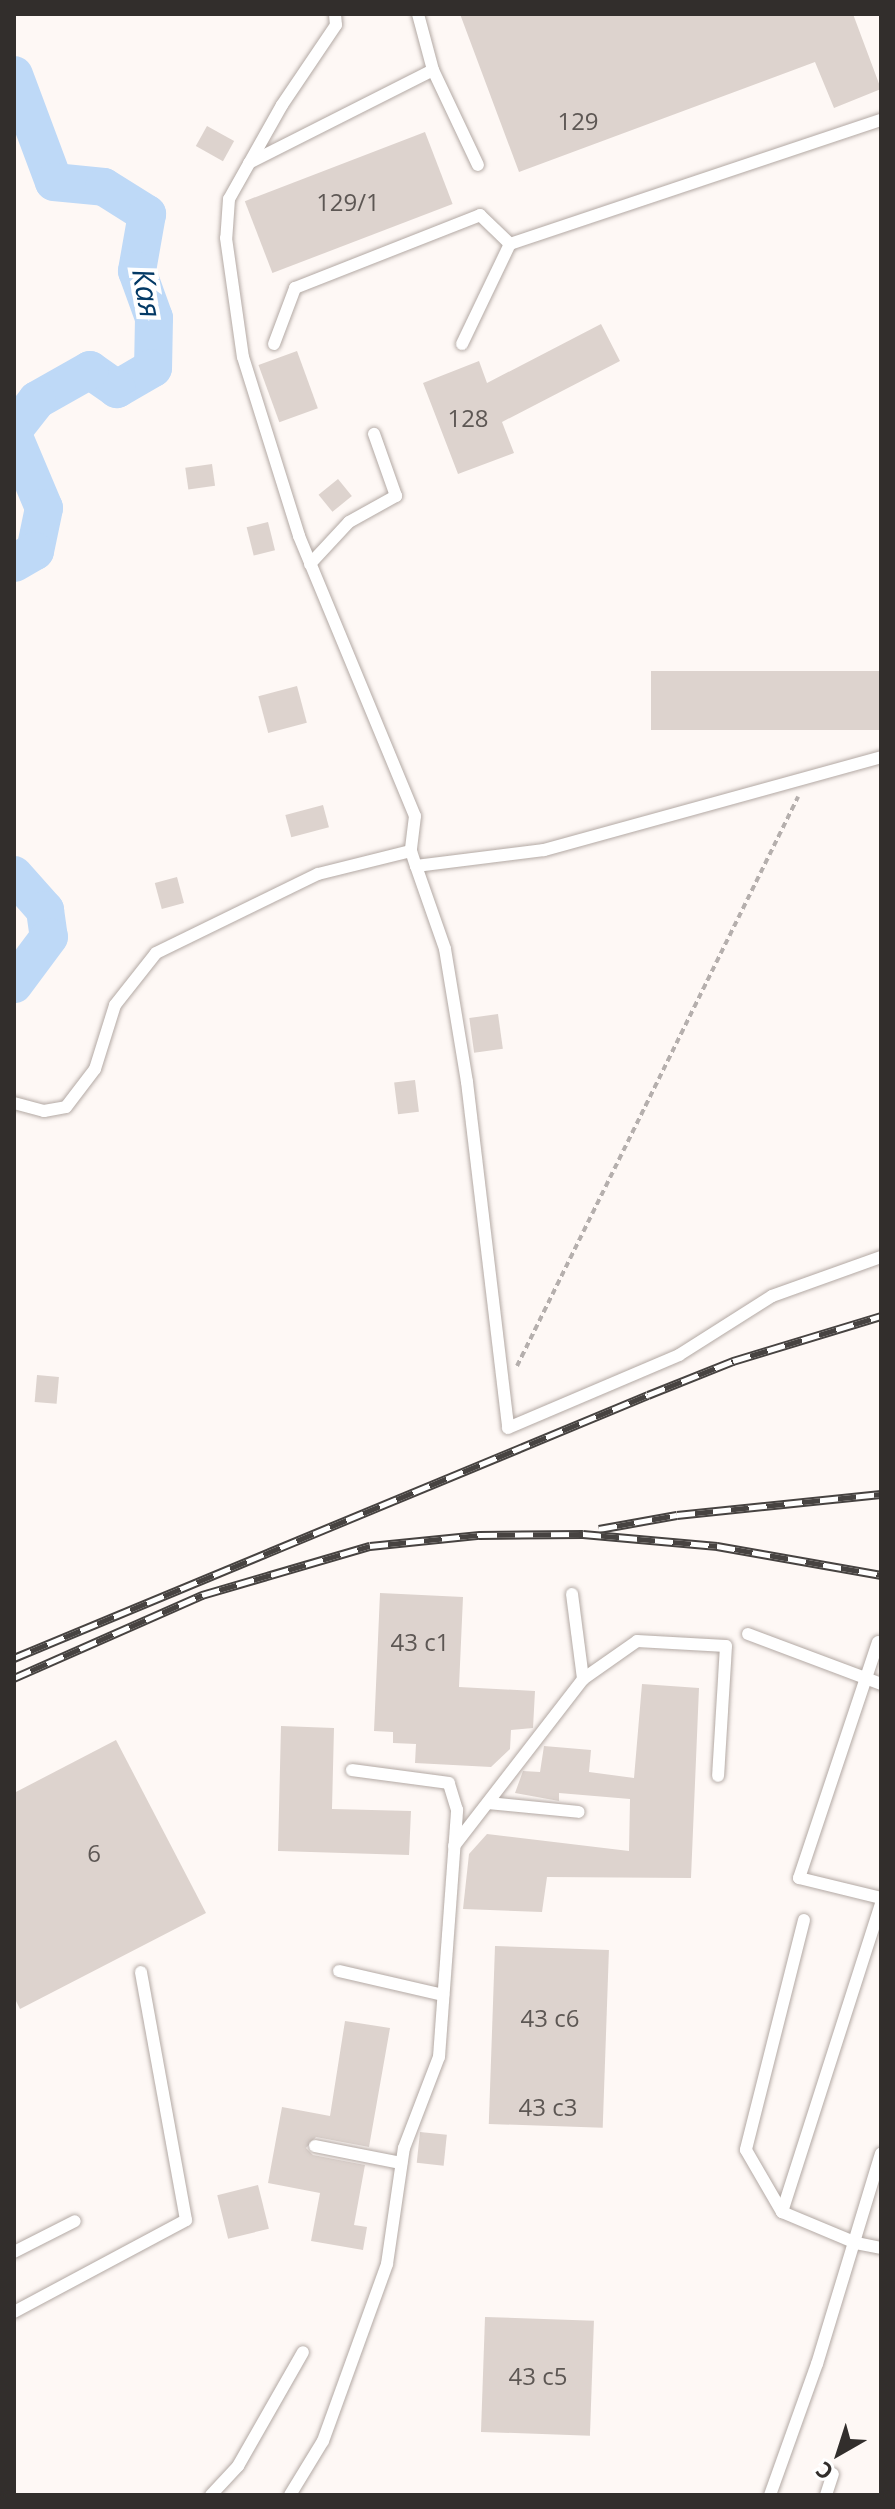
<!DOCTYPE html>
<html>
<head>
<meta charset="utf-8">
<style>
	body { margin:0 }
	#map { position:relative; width:895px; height:2509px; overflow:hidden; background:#fef8f5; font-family:"Open Sans",sans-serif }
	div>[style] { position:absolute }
	.river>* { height:38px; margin:-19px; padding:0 19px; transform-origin:19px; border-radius:19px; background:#bed9f7 }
	.building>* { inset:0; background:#ddd3ce; transform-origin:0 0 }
	.path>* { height:4px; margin-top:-2px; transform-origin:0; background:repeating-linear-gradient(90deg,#b5afad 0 6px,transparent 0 10px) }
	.roads { filter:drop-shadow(0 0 2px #b3a9a4) drop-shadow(0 0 2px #b3a9a4) }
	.service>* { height:12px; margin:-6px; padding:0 6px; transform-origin:6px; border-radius:6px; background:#fff }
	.rail>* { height:9px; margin-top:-4.5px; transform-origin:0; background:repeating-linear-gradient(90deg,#fff 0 18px,#474341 0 36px); box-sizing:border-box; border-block:2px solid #474341 }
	span { translate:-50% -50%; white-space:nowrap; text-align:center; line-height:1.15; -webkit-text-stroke:8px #fff; paint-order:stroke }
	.number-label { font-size:24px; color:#5d5754 }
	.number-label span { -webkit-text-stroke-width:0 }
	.water-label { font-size:30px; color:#033965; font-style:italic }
	.frame { position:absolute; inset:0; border:16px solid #322e2c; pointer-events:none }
	.north { position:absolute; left:799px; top:2413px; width:80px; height:80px; -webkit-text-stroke:6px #fff; paint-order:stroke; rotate:219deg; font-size:22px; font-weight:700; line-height:32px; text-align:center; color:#322e2c }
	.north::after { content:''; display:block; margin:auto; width:28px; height:36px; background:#322e2c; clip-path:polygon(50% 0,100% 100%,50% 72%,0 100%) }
</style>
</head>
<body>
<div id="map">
	<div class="river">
		<i style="left:14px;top:75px;width:114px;rotate:69.5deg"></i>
		<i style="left:54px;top:182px;width:50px;rotate:5.7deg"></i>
		<i style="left:104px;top:187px;width:51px;rotate:32.1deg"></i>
		<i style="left:147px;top:214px;width:58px;rotate:100deg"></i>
		<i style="left:137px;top:271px;width:50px;rotate:70.1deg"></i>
		<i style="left:154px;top:318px;width:50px;rotate:91.1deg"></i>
		<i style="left:153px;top:368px;width:42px;rotate:149.7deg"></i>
		<i style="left:117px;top:389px;width:33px;rotate:-145deg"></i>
		<i style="left:90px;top:370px;width:61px;rotate:150.5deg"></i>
		<i style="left:37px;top:400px;width:37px;rotate:128deg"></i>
		<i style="left:14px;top:437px;width:77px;rotate:67.1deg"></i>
		<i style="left:44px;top:508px;width:44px;rotate:101.8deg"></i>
		<i style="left:35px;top:551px;width:24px;rotate:150deg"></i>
		<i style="left:14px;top:875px;width:47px;rotate:48.5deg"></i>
		<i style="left:45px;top:910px;width:27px;rotate:82deg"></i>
		<i style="left:49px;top:937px;width:59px;rotate:126.7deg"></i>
	</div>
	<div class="building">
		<i style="clip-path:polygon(460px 14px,853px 14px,881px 89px,834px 108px,815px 62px,519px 172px)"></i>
		<i style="left:207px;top:126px;width:31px;height:23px;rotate:29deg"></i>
		<i style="left:425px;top:132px;width:77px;height:193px;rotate:69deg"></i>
		<i style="clip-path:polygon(601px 324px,620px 361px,502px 422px,514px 453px,458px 474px,423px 383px,479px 361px,487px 383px)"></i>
		<i style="left:297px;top:351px;width:61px;height:41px;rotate:70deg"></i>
		<i style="left:212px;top:464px;width:22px;height:27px;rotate:82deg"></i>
		<i style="left:338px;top:479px;width:22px;height:25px;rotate:51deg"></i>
		<i style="left:268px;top:522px;width:29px;height:22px;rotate:76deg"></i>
		<i style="left:881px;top:671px;width:59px;height:230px;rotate:90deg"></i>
		<i style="left:297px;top:686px;width:38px;height:40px;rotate:75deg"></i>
		<i style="left:323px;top:805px;width:23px;height:39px;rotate:75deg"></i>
		<i style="left:177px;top:877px;width:27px;height:23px;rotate:75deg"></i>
		<i style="left:498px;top:1014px;width:35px;height:29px;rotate:82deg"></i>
		<i style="left:415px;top:1080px;width:32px;height:21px;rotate:83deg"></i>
		<i style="left:37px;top:1375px;width:22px;height:27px;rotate:5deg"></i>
		<i style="clip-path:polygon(380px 1593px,463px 1597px,459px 1687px,535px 1691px,533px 1728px,511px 1730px,510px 1749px,491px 1767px,415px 1763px,416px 1744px,393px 1743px,393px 1732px,374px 1731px)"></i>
		<i style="clip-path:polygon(642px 1684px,699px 1688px,691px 1878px,547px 1877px,542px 1912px,463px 1909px,469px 1854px,487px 1834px,629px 1851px,630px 1799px,559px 1793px,559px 1801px,515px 1793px,523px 1771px,540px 1772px,544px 1746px,591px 1750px,589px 1772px,634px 1778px)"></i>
		<i style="clip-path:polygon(281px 1726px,334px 1728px,332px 1809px,411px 1811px,409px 1855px,278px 1851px)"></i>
		<i style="clip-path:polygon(116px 1740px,206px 1913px,20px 2009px,14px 1997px,14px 1793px)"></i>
		<i style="left:495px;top:1946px;width:114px;height:178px;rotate:2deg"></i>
		<i style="clip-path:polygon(345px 2021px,390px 2028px,369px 2147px,316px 2137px,306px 2148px,313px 2155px,365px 2165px,354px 2225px,367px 2227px,363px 2250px,311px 2241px,320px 2193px,268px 2183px,282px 2107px,330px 2116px)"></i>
		<i style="left:420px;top:2132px;width:27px;height:31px;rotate:6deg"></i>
		<i style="left:258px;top:2185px;width:45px;height:42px;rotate:76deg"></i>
		<i style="left:485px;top:2317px;width:109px;height:115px;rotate:2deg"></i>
	</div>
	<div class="path">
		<i style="left:517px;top:1366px;width:635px;rotate:-63.72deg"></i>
	</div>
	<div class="roads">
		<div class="service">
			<i style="left:335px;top:14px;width:11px;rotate:85deg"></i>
			<i style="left:336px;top:25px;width:97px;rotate:124deg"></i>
			<i style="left:282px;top:105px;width:108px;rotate:119.4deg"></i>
			<i style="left:229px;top:199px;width:39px;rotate:94deg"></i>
			<i style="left:226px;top:238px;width:120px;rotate:81.9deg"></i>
			<i style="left:243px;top:357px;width:188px;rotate:72.6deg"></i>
			<i style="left:299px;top:536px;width:303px;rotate:67.5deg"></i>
			<i style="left:415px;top:816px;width:35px;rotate:97deg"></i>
			<i style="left:433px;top:70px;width:105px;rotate:64.7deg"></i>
			<i style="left:249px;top:163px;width:206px;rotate:-26.8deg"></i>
			<i style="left:433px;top:70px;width:58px;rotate:-105deg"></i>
			<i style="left:274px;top:344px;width:60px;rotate:-69.4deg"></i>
			<i style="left:295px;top:288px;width:199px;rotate:-21.5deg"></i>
			<i style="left:480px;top:215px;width:42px;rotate:44deg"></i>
			<i style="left:510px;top:244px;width:391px;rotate:-18.5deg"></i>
			<i style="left:462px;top:344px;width:111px;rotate:-64.4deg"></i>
			<i style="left:310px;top:564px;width:57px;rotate:-47.1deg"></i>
			<i style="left:349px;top:522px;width:54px;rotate:-29deg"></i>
			<i style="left:396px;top:496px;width:66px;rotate:-109.5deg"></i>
			<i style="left:416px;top:866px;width:88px;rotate:70.7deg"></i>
			<i style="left:445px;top:949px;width:135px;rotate:80.6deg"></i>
			<i style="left:467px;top:1082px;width:348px;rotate:83.2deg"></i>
			<i style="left:508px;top:1428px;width:186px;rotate:-23.1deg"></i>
			<i style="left:679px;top:1355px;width:110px;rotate:-32.4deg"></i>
			<i style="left:772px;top:1296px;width:116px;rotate:-19.7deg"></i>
			<i style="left:14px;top:1103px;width:31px;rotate:15deg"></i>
			<i style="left:44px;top:1111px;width:22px;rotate:-10deg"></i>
			<i style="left:66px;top:1107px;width:48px;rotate:-52.7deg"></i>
			<i style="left:95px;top:1069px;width:67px;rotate:-72.6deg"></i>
			<i style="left:115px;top:1005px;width:66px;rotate:-51.7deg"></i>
			<i style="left:156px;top:953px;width:180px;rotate:-26deg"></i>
			<i style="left:318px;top:874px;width:96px;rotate:-13.9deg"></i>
			<i style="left:411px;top:851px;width:16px;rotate:72deg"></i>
			<i style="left:416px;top:866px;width:129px;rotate:-7.1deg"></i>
			<i style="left:544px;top:850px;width:350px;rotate:-15.4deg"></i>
			<i style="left:572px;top:1594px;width:86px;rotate:82.6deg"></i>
			<i style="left:748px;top:1634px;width:142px;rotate:20.6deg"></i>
			<i style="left:878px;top:1642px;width:249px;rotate:108.5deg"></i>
			<i style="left:799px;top:1878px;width:84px;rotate:13.7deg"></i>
			<i style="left:488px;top:1803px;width:91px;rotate:5.6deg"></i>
			<i style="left:454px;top:1846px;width:211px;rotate:-52.3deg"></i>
			<i style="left:583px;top:1679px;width:66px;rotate:-35.1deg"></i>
			<i style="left:637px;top:1641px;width:89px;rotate:3.2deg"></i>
			<i style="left:726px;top:1646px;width:130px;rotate:93.5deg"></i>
			<i style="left:804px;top:1920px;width:237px;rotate:104.2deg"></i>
			<i style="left:746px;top:2150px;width:72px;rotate:59.9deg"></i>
			<i style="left:782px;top:2212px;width:80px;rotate:22.7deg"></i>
			<i style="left:856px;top:2243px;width:25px;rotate:11deg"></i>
			<i style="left:339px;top:1971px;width:107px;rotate:13deg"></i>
			<i style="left:315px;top:2146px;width:88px;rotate:11.2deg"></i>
			<i style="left:782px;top:2212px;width:324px;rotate:-72.2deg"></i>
			<i style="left:14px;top:2252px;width:68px;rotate:-26.9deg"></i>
			<i style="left:14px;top:2312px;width:195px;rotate:-28.1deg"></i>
			<i style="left:186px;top:2220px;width:252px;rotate:-100.3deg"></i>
			<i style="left:211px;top:2495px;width:40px;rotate:-47deg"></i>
			<i style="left:238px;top:2466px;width:131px;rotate:-60.3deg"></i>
			<i style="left:290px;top:2495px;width:63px;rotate:-58.6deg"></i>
			<i style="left:323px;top:2441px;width:188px;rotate:-70.1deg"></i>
			<i style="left:387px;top:2264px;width:117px;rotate:-81.7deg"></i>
			<i style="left:404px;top:2148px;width:97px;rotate:-69deg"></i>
			<i style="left:439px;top:2057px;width:248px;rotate:-85.8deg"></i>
			<i style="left:457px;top:1810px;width:28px;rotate:-107deg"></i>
			<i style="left:449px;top:1783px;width:98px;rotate:-172.4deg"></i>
			<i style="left:770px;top:2495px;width:139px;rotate:-70.3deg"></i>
			<i style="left:817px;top:2364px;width:220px;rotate:-73.1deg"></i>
			<i style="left:826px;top:2495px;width:22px;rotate:-72deg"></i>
		</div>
	</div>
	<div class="rail">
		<i style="left:599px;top:1529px;width:79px;rotate:-10.2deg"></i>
		<i style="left:677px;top:1515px;width:205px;rotate:-5.9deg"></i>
		<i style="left:14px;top:1658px;width:686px;rotate:-22.53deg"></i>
		<i style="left:648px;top:1395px;width:92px;rotate:-21.8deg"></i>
		<i style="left:733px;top:1361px;width:155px;rotate:-16.9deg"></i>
		<i style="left:14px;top:1678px;width:206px;rotate:-23.8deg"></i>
		<i style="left:202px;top:1595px;width:175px;rotate:-16.3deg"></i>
		<i style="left:370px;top:1546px;width:110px;rotate:-5.8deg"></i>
		<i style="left:479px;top:1535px;width:104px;rotate:-0.6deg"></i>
		<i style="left:583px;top:1534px;width:135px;rotate:5.1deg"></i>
		<i style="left:717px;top:1546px;width:167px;rotate:10deg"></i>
	</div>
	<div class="number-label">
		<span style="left:578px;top:121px">129</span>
		<span style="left:348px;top:202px">129/1</span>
		<span style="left:468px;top:418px">128</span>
		<span style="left:420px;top:1642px">43 с1</span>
		<span style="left:94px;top:1853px">6</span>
		<span style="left:550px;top:2018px">43 с6</span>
		<span style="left:548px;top:2107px">43 с3</span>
		<span style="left:538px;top:2376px">43 с5</span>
	</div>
	<div class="water-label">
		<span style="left:147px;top:293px;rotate:80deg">Кая</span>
	</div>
	<div class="frame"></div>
	<div class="north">С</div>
</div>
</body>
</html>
